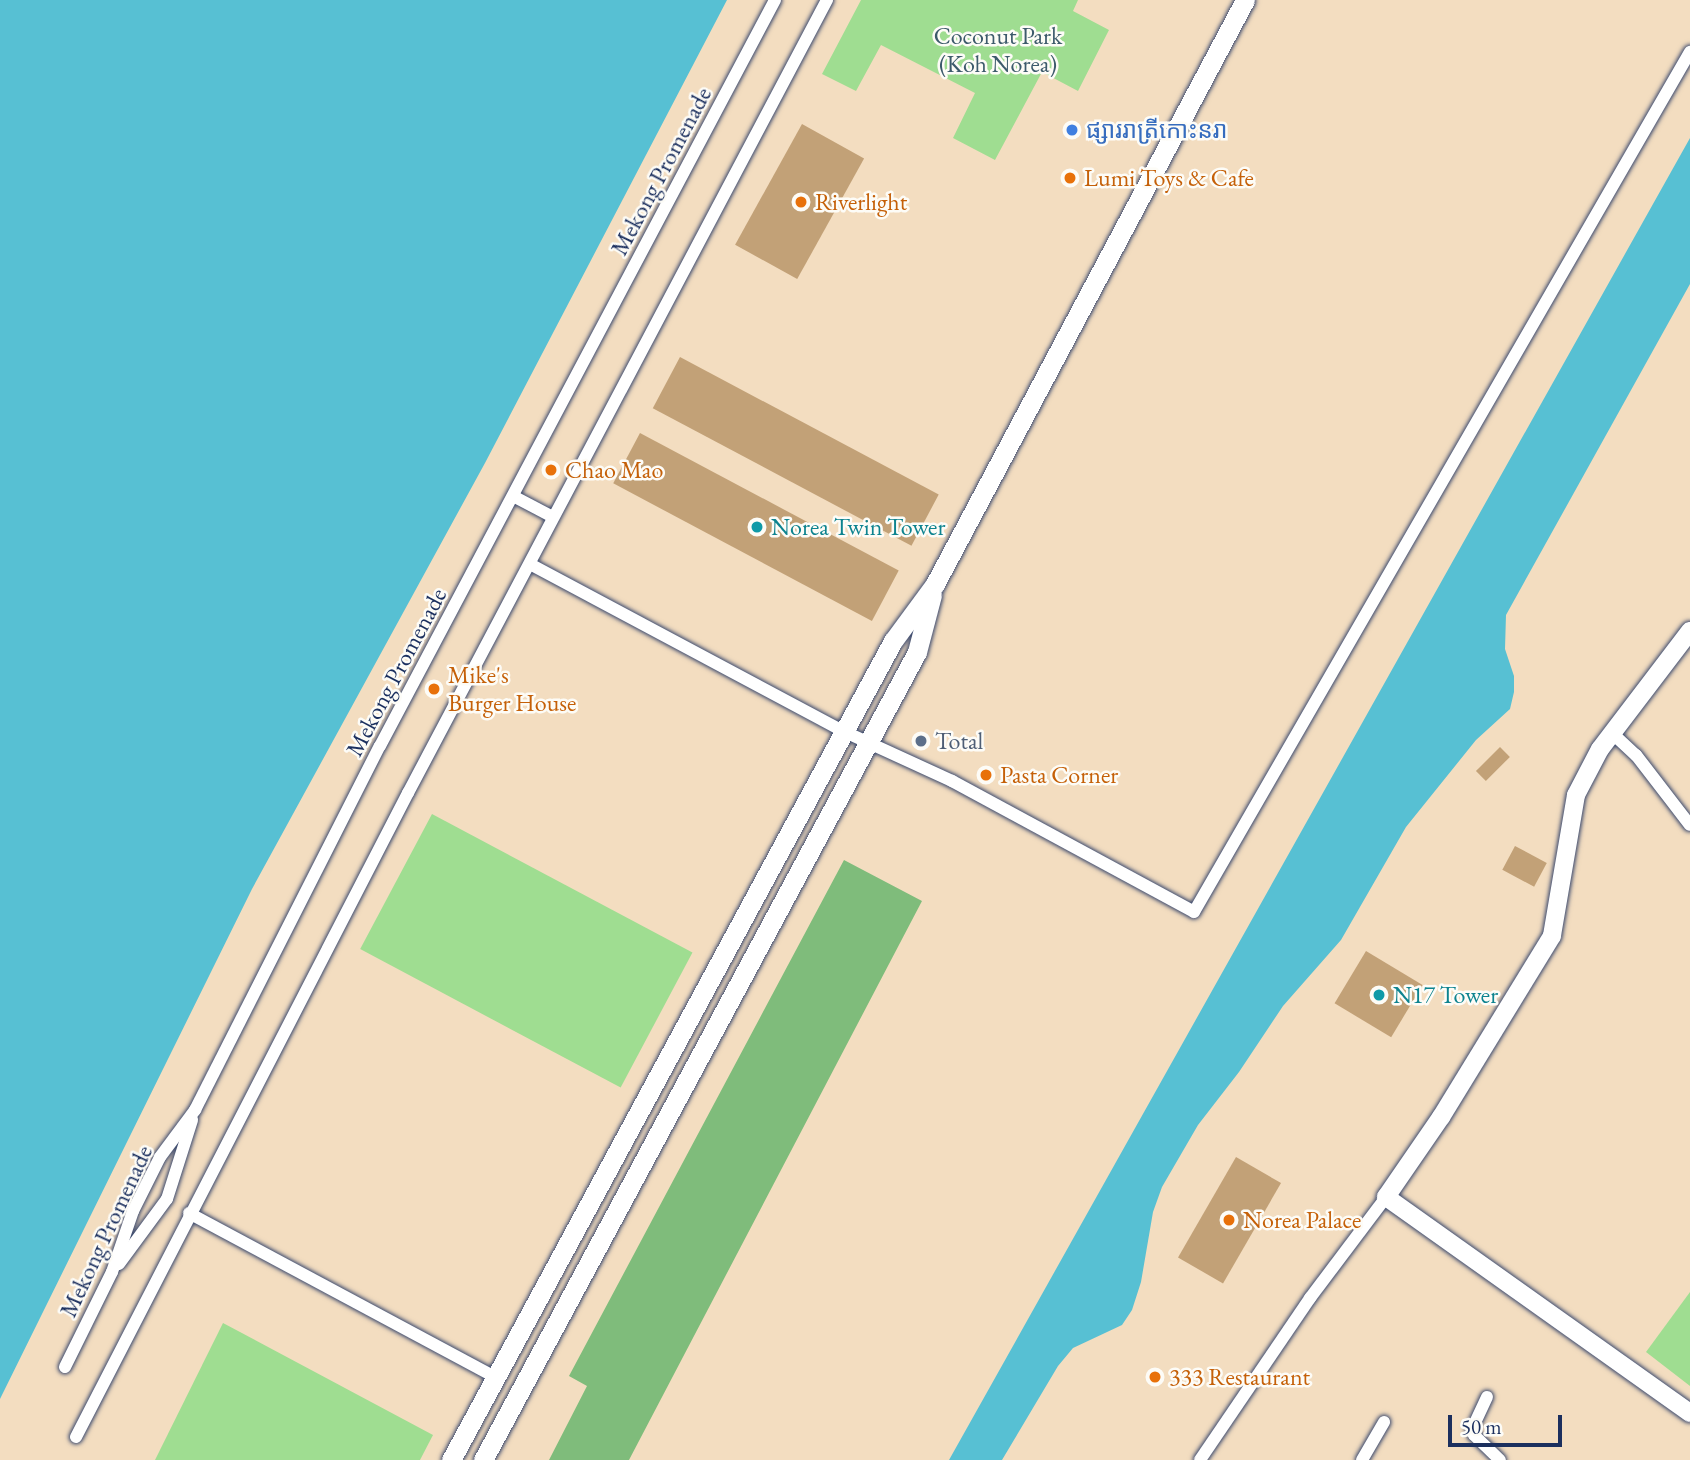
<!DOCTYPE html>
<html>
<head>
<meta charset="utf-8">
<style>
	body { margin:0 }
	#map { position:relative; width:1690px; height:1460px; overflow:hidden; background:#f3ddc0; font-family:"EB Garamond","Noto Sans Khmer",serif }
	div>[style] { position:absolute }
	.green>* { inset:0; background:#9fdd91; transform-origin:0 0 }
	.forest>* { inset:0; background:#7fbc7b }
	.water>* { inset:0; background:#57c0d3 }
	.building>* { inset:0; background:#c2a177; transform-origin:0 0 }
	.roads { filter:drop-shadow(0 0 2px #3b496d) drop-shadow(0 0 2px #3b496d) }
	.street>* { height:12px; margin:-6px; padding:0 6px; transform-origin:6px; border-radius:6px; background:#fff }
	.secondary>* { height:18px; margin:-9px; padding:0 9px; transform-origin:9px; border-radius:9px; background:#fff }
	.primary>* { height:19px; margin:-9.5px; padding:0 9.5px; transform-origin:9.5px; border-radius:9.5px; background:#fff }
	.dots>* { width:19px; height:19px; translate:-50% -50%; box-sizing:border-box; border:4px solid #fdfcf7; border-radius:50% }
	span { translate:-50% -50%; white-space:nowrap; text-align:center; line-height:1.15; -webkit-text-stroke:5px #fdfcf7; paint-order:stroke }
	.park-label { font-size:24px; color:#3c5a6b }
	.shop-label { font-size:24px; color:#366cbe }
	.left { translate:0 -50%; text-align:left }
	.street-label { font-size:24px; color:#1b2f5e }
	.food-label { font-size:24px; color:#c56008 }
	.culture-label { font-size:24px; color:#0d838f }
	.service-label { font-size:24px; color:#4e5e75 }
	.scale { position:absolute; left:1448px; top:1415px; width:114px; height:32px; box-sizing:border-box; border:4px solid #1b2f5e; border-top:0; padding-left:9px; font-size:21px; line-height:24px; white-space:nowrap; color:#1b2f5e; -webkit-text-stroke:5px #fdfcf7; paint-order:stroke }
</style>
</head>
<body>
<div id="map">
	<div class="green">
		<i style="clip-path:polygon(861px 0,1078px 0,1073px 11px,1109px 30px,1078px 91px,1042px 72px,995px 160px,953px 138px,975px 93px,881px 45px,856px 91px,822px 74px)"></i>
		<i style="left:432px;top:814px;width:295px;height:153px;rotate:28deg"></i>
		<i style="clip-path:polygon(1690px 1292px,1690px 1386px,1646px 1352px)"></i>
		<i style="clip-path:polygon(223px 1323px,433px 1435px,420px 1460px,155px 1460px)"></i>
	</div>
	<div class="forest">
		<i style="clip-path:polygon(844px 860px,922px 901px,629px 1460px,549px 1460px,587px 1386px,569px 1376px)"></i>
	</div>
	<div class="water">
		<i style="clip-path:polygon(0 0,727px 0,485px 463px,252px 889px,0 1399px)"></i>
		<i style="clip-path:polygon(1690px 138px,1690px 284px,1506px 615px,1505px 649px,1514px 676px,1514px 692px,1510px 709px,1476px 740px,1406px 827px,1341px 940px,1283px 1006px,1239px 1072px,1198px 1125px,1162px 1187px,1153px 1212px,1141px 1282px,1132px 1310px,1122px 1325px,1073px 1348px,1058px 1366px,1002px 1460px,949px 1460px)"></i>
	</div>
	<div class="building">
		<i style="left:802px;top:124px;width:71px;height:138px;rotate:29deg"></i>
		<i style="left:680px;top:357px;width:293px;height:58px;rotate:28deg"></i>
		<i style="left:640px;top:433px;width:293px;height:57px;rotate:28deg"></i>
		<i style="left:1500px;top:747px;width:14px;height:34px;rotate:45deg"></i>
		<i style="left:1515px;top:846px;width:36px;height:27px;rotate:28deg"></i>
		<i style="left:1366px;top:951px;width:66px;height:61px;rotate:31deg"></i>
		<i style="left:1236px;top:1157px;width:52px;height:116px;rotate:30deg"></i>
	</div>
	<div class="roads">
		<div class="street">
			<i style="left:513px;top:496px;width:45px;rotate:27.7deg"></i>
			<i style="left:530px;top:564px;width:355px;rotate:28.1deg"></i>
			<i style="left:843px;top:731px;width:120px;rotate:24.6deg"></i>
			<i style="left:952px;top:781px;width:275px;rotate:28.4deg"></i>
			<i style="left:1194px;top:912px;width:993px;rotate:-60.03deg"></i>
			<i style="left:1612px;top:733px;width:33px;rotate:43deg"></i>
			<i style="left:1636px;top:755px;width:88px;rotate:52.4deg"></i>
			<i style="left:189px;top:1213px;width:347px;rotate:28.2deg"></i>
			<i style="left:119px;top:1264px;width:81px;rotate:-53.6deg"></i>
			<i style="left:167px;top:1199px;width:83px;rotate:-72.4deg"></i>
			<i style="left:65px;top:1367px;width:106px;rotate:-63.7deg"></i>
			<i style="left:112px;top:1272px;width:65px;rotate:-71deg"></i>
			<i style="left:133px;top:1211px;width:60px;rotate:-63.4deg"></i>
			<i style="left:160px;top:1157px;width:59px;rotate:-53.3deg"></i>
			<i style="left:195px;top:1110px;width:408px;rotate:-63.1deg"></i>
			<i style="left:380px;top:746px;width:844px;rotate:-62.1deg"></i>
			<i style="left:1487px;top:1397px;width:35px;rotate:115deg"></i>
			<i style="left:1472px;top:1429px;width:6px;rotate:72deg"></i>
			<i style="left:1474px;top:1435px;width:36px;rotate:44deg"></i>
			<i style="left:76px;top:1437px;width:725px;rotate:-62.73deg"></i>
			<i style="left:408px;top:793px;width:897px;rotate:-62.15deg"></i>
			<i style="left:1200px;top:1460px;width:196px;rotate:-55.8deg"></i>
			<i style="left:1310px;top:1298px;width:126px;rotate:-53deg"></i>
			<i style="left:1362px;top:1460px;width:44px;rotate:-59.9deg"></i>
		</div>
		<div class="secondary">
			<i style="left:1690px;top:631px;width:148px;rotate:127.3deg"></i>
			<i style="left:1600px;top:749px;width:52px;rotate:117.6deg"></i>
			<i style="left:1576px;top:795px;width:143px;rotate:99.7deg"></i>
			<i style="left:1552px;top:936px;width:212px;rotate:121.5deg"></i>
			<i style="left:1441px;top:1117px;width:97px;rotate:124.5deg"></i>
			<i style="left:1386px;top:1197px;width:373px;rotate:35.4deg"></i>
		</div>
		<div class="primary">
			<i style="left:451px;top:1460px;width:931px;rotate:-61.65deg"></i>
			<i style="left:893px;top:641px;width:71px;rotate:-53.6deg"></i>
			<i style="left:935px;top:584px;width:661px;rotate:-62.04deg"></i>
			<i style="left:483px;top:1460px;width:917px;rotate:-61.76deg"></i>
			<i style="left:917px;top:652px;width:59px;rotate:-75.3deg"></i>
		</div>
	</div>
	<div class="dots">
		<i style="left:1072px;top:130px;background:#3f7fe0"></i>
		<i style="left:1070px;top:178px;background:#e8710a"></i>
		<i style="left:801px;top:202px;background:#e8710a"></i>
		<i style="left:551px;top:470px;background:#e8710a"></i>
		<i style="left:757px;top:527px;background:#0f9aa8"></i>
		<i style="left:434px;top:689px;background:#e8710a"></i>
		<i style="left:921px;top:741px;background:#5c6f8a"></i>
		<i style="left:986px;top:775px;background:#e8710a"></i>
		<i style="left:1379px;top:995px;background:#0f9aa8"></i>
		<i style="left:1229px;top:1220px;background:#e8710a"></i>
		<i style="left:1155px;top:1377px;background:#e8710a"></i>
	</div>
	<div class="park-label">
		<span style="left:998px;top:50px">Coconut Park<br>(Koh Norea)</span>
	</div>
	<div class="shop-label">
		<span class="left" style="left:1086px;top:130px">ផ្សាររាត្រីកោះនរា</span>
	</div>
	<div class="street-label">
		<span style="left:661px;top:171px;rotate:-62deg">Mekong Promenade</span>
		<span style="left:396px;top:672px;rotate:-62deg">Mekong Promenade</span>
		<span style="left:106px;top:1231px;rotate:-65deg">Mekong Promenade</span>
	</div>
	<div class="food-label">
		<span class="left" style="left:1084px;top:178px">Lumi Toys &amp; Cafe</span>
		<span class="left" style="left:815px;top:202px">Riverlight</span>
		<span class="left" style="left:565px;top:470px">Chao Mao</span>
		<span class="left" style="left:448px;top:689px">Mike's<br>Burger House</span>
		<span class="left" style="left:1000px;top:775px">Pasta Corner</span>
		<span class="left" style="left:1243px;top:1220px">Norea Palace</span>
		<span class="left" style="left:1169px;top:1377px">333 Restaurant</span>
	</div>
	<div class="culture-label">
		<span class="left" style="left:771px;top:527px">Norea Twin Tower</span>
		<span class="left" style="left:1393px;top:995px">N17 Tower</span>
	</div>
	<div class="service-label">
		<span class="left" style="left:935px;top:741px">Total</span>
	</div>
	<div class="scale">50 m</div>
</div>
</body>
</html>
